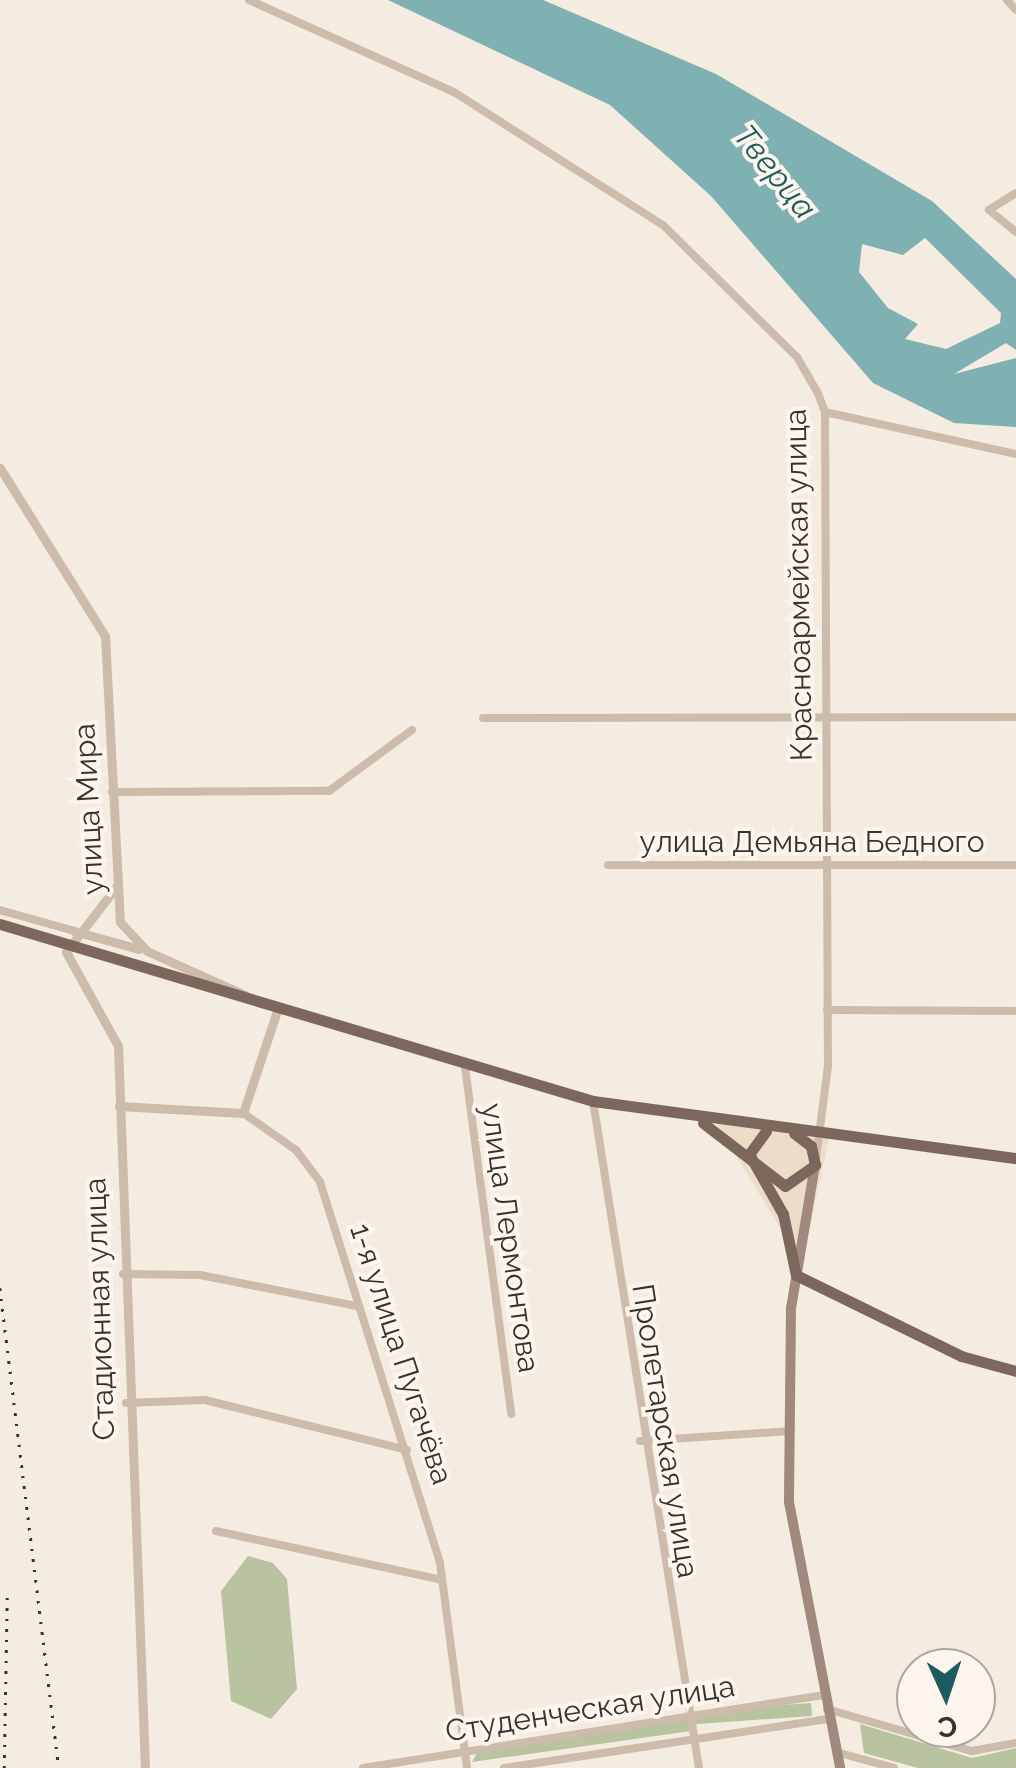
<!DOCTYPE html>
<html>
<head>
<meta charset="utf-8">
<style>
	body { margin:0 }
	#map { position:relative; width:1016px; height:1768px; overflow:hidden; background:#f4ebe1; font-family:Raleway,sans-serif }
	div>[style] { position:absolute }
	.green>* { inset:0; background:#b8c4a0; transform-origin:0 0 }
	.plaza>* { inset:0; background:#ecdcc8 }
	.water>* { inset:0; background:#7fb0b2 }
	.minor>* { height:8px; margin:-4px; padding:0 4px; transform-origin:4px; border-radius:4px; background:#cdbbac }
	.tertiary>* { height:9px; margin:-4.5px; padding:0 4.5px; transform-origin:4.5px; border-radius:4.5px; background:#cdbbac }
	.secondary>* { height:10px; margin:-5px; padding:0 5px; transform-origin:5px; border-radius:5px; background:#a18a7d }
	.primary>* { height:11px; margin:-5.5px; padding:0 5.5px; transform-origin:5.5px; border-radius:5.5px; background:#7d675c }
	.rail>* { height:2.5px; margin-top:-1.25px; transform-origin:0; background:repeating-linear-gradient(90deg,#3b302b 0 2.5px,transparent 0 10.5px) }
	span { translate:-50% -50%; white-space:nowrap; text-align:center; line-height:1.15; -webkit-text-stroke:8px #fbf5ee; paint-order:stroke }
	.street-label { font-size:30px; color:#3b302b }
	.water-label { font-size:32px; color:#1f5a5e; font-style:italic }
	.north { position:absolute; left:896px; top:1648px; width:100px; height:100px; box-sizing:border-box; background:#fbf5ee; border:2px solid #aea6a0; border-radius:50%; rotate:177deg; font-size:28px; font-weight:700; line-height:40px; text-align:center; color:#3b302b }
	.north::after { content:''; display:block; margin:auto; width:35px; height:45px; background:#1f5a5e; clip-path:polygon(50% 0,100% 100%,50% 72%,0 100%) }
</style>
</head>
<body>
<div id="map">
	<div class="green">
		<i style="clip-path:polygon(248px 1556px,273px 1563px,287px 1579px,297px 1689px,271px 1719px,231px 1701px,221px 1591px)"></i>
		<i style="left:811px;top:1703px;width:13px;height:117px;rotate:86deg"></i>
		<i style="clip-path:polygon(689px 1719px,691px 1731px,472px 1762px,477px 1753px)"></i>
		<i style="clip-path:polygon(860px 1724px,972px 1758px,1016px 1748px,1016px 1768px,918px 1768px,864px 1753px)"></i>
	</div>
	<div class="plaza">
		<i style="clip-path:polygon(716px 1123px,829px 1138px,805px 1250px,793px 1249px)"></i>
	</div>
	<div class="water">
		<i style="clip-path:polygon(evenodd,388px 0,543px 0,716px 74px,932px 201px,1016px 279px,1016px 350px,1006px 343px,954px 374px,1016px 358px,1016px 427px,954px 423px,873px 383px,711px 196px,610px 105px,388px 0,925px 238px,1001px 313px,1000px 323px,946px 349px,905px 339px,918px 324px,888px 308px,859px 272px,862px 244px,903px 255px,925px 238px)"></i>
	</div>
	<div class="minor">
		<i style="left:249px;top:0;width:225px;rotate:24.2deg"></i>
		<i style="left:454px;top:92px;width:248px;rotate:32.5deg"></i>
		<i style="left:663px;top:225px;width:188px;rotate:44.6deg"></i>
		<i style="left:797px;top:357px;width:39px;rotate:60deg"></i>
		<i style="left:817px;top:391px;width:22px;rotate:69deg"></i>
		<i style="left:825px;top:412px;width:654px;rotate:89.74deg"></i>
		<i style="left:828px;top:1066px;width:94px;rotate:97.4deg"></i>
		<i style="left:1007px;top:0;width:13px;rotate:48deg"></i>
		<i style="left:1016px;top:193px;width:32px;rotate:148deg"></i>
		<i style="left:989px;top:210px;width:35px;rotate:39deg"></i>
		<i style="left:825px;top:412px;width:196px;rotate:12.4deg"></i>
		<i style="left:483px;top:718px;width:533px;rotate:-0.11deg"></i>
		<i style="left:112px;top:792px;width:217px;rotate:-0.3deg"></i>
		<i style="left:329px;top:791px;width:103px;rotate:-36.3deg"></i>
		<i style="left:608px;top:865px;width:408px"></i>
		<i style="left:0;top:910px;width:77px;rotate:15.8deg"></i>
		<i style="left:827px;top:1010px;width:189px;rotate:0.3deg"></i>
		<i style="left:465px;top:1067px;width:350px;rotate:82.4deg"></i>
		<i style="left:593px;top:1101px;width:675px;rotate:80.97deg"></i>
		<i style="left:243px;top:1113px;width:65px;rotate:34.9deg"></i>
		<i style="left:296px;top:1150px;width:40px;rotate:53deg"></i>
		<i style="left:320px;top:1182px;width:399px;rotate:72.5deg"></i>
		<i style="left:440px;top:1563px;width:207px;rotate:82.5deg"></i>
		<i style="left:123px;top:1274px;width:77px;rotate:0.7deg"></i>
		<i style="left:200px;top:1275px;width:159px;rotate:11.2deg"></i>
		<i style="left:126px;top:1403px;width:79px;rotate:-2.2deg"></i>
		<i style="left:205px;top:1400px;width:208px;rotate:13.9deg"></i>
		<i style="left:640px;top:1441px;width:149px;rotate:-3.8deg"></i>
		<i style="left:216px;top:1531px;width:231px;rotate:12.2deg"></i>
		<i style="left:827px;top:1709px;width:151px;rotate:16.2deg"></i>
		<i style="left:972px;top:1751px;width:45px;rotate:-10.3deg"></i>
		<i style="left:836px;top:1752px;width:60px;rotate:15.4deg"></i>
		<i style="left:363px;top:1768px;width:466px;rotate:-9deg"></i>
		<i style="left:504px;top:1768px;width:329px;rotate:-8.6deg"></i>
	</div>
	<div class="tertiary">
		<i style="left:0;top:468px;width:198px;rotate:58deg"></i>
		<i style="left:105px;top:636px;width:286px;rotate:87deg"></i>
		<i style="left:120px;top:922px;width:40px;rotate:47deg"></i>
		<i style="left:147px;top:951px;width:107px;rotate:24.2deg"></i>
		<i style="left:116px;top:887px;width:82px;rotate:127.6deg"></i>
		<i style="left:66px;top:952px;width:107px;rotate:61deg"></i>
		<i style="left:118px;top:1046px;width:723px;rotate:87.86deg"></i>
		<i style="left:74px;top:931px;width:67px;rotate:15.5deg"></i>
		<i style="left:119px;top:1106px;width:124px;rotate:3.2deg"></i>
		<i style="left:243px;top:1113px;width:108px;rotate:-71.6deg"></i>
	</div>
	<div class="secondary">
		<i style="left:815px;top:1165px;width:145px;rotate:99.5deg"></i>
		<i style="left:791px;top:1308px;width:194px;rotate:90.6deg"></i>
		<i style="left:789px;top:1502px;width:271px;rotate:79.1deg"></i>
	</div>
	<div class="primary">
		<i style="left:0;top:924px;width:619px;rotate:16.62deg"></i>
		<i style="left:593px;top:1101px;width:427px;rotate:7.7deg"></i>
		<i style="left:703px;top:1123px;width:103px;rotate:37.5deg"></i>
		<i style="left:785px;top:1186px;width:37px;rotate:-35deg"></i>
		<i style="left:815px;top:1165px;width:19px;rotate:-102deg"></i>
		<i style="left:811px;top:1146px;width:21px;rotate:-143deg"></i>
		<i style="left:766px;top:1131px;width:29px;rotate:126deg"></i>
		<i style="left:749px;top:1154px;width:69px;rotate:60.5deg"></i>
		<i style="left:783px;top:1214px;width:62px;rotate:78deg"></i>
		<i style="left:796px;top:1275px;width:184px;rotate:26.1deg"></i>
		<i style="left:961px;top:1356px;width:57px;rotate:15.3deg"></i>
	</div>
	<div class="rail">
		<i style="left:0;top:1288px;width:484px;rotate:83deg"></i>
		<i style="left:4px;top:1768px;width:174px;rotate:-89deg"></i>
	</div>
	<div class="street-label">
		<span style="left:799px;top:585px;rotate:-91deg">Красноармейская улица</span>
		<span style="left:89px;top:809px;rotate:-93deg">улица Мира</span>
		<span style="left:812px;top:842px">улица Демьяна Бедного</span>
		<span style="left:510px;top:1238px;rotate:82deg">улица Лермонтова</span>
		<span style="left:100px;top:1309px;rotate:-92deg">Стадионная улица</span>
		<span style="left:401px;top:1354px;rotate:72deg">1-я улица Пугачёва</span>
		<span style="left:665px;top:1431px;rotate:81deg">Пролетарская улица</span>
		<span style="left:590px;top:1709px;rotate:-9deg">Студенческая улица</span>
	</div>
	<div class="water-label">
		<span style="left:775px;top:172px;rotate:51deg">Тверца</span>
	</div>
	<div class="north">С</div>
</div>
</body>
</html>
